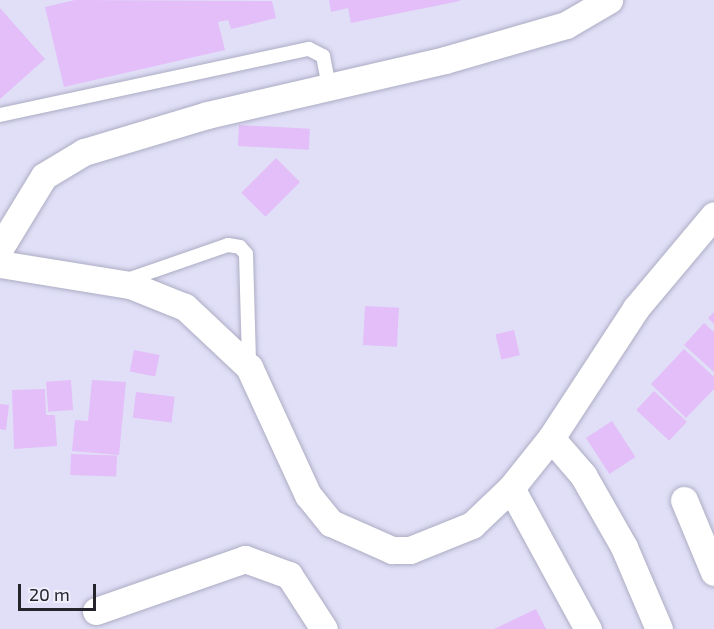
<!DOCTYPE html>
<html>
<head>
<meta charset="utf-8">
<style>
	body { margin:0 }
	#map { position:relative; width:714px; height:629px; overflow:hidden; background:#e0dff7; font-family:"Exo 2",sans-serif }
	div>[style] { position:absolute }
	.building>* { inset:0; background:#e3bef8; transform-origin:0 0 }
	.roads { filter:drop-shadow(0 0 2px #acacc3) drop-shadow(0 0 2px #acacc3) }
	.lane>* { height:14px; margin:-7px; padding:0 7px; transform-origin:7px; border-radius:7px; background:#fff }
	.street>* { height:27px; margin:-13.5px; padding:0 13.5px; transform-origin:13.5px; border-radius:13.5px; background:#fff }
	span { translate:-50% -50%; white-space:nowrap; text-align:center; line-height:1.15; -webkit-text-stroke:4.5px #eeeefc; paint-order:stroke }
	.scale { position:absolute; left:18px; top:584px; width:78px; height:27px; box-sizing:border-box; border:3px solid #24242c; border-top:0; padding-left:8px; font-size:18px; line-height:21px; white-space:nowrap; color:#24242c; -webkit-text-stroke:4px #eeeefc; paint-order:stroke }
</style>
</head>
<body>
<div id="map">
	<div class="building">
		<i style="clip-path:polygon(75px 0,272px 1px,276px 18px,231px 29px,228px 20px,218px 22px,225px 50px,64px 87px,45px 7px)"></i>
		<i style="clip-path:polygon(329px 0,460px 0,460px 1px,351px 23px,348px 8px,331px 12px)"></i>
		<i style="clip-path:polygon(0 8px,45px 59px,0 99px)"></i>
		<i style="left:239px;top:125px;width:71px;height:21px;rotate:3deg"></i>
		<i style="left:276px;top:158px;width:34px;height:49px;rotate:45deg"></i>
		<i style="left:365px;top:306px;width:34px;height:39px;rotate:3deg"></i>
		<i style="clip-path:polygon(714px 312px,714px 324px,708px 318px)"></i>
		<i style="clip-path:polygon(704px 323px,714px 332px,714px 372px,684px 345px)"></i>
		<i style="left:514px;top:330px;width:26px;height:19px;rotate:77deg"></i>
		<i style="clip-path:polygon(684px 349px,714px 377px,714px 389px,686px 418px,651px 384px)"></i>
		<i style="left:134px;top:350px;width:26px;height:22px;rotate:11deg"></i>
		<i style="left:71px;top:380px;width:30px;height:25px;rotate:86deg"></i>
		<i style="clip-path:polygon(92px 380px,126px 382px,119px 455px,72px 451px,75px 420px,88px 421px)"></i>
		<i style="clip-path:polygon(45px 389px,46px 415px,55px 415px,57px 446px,14px 449px,12px 390px)"></i>
		<i style="left:654px;top:391px;width:45px;height:26px;rotate:43deg"></i>
		<i style="left:136px;top:392px;width:39px;height:26px;rotate:7deg"></i>
		<i style="clip-path:polygon(0 404px,9px 405px,6px 430px,0 429px)"></i>
		<i style="left:612px;top:421px;width:43px;height:31px;rotate:57deg"></i>
		<i style="left:71px;top:454px;width:46px;height:21px;rotate:2deg"></i>
		<i style="clip-path:polygon(536px 609px,546px 629px,494px 629px)"></i>
	</div>
	<div class="roads">
		<div class="lane">
			<i style="left:0;top:115px;width:316px;rotate:-12.1deg"></i>
			<i style="left:309px;top:49px;width:16px;rotate:27deg"></i>
			<i style="left:323px;top:56px;width:31px;rotate:79deg"></i>
			<i style="left:124px;top:281px;width:110px;rotate:-19.1deg"></i>
			<i style="left:228px;top:245px;width:12px;rotate:9deg"></i>
			<i style="left:240px;top:247px;width:9px;rotate:49deg"></i>
			<i style="left:246px;top:254px;width:110px;rotate:88.4deg"></i>
		</div>
		<div class="street">
			<i style="left:0;top:248px;width:84px;rotate:-58.6deg"></i>
			<i style="left:44px;top:176px;width:47px;rotate:-31deg"></i>
			<i style="left:84px;top:152px;width:128px;rotate:-16.7deg"></i>
			<i style="left:207px;top:115px;width:244px;rotate:-13deg"></i>
			<i style="left:445px;top:60px;width:126px;rotate:-16.1deg"></i>
			<i style="left:566px;top:25px;width:50px;rotate:-30.2deg"></i>
			<i style="left:0;top:264px;width:132px;rotate:9.2deg"></i>
			<i style="left:130px;top:285px;width:59px;rotate:21.8deg"></i>
			<i style="left:185px;top:307px;width:88px;rotate:43.2deg"></i>
			<i style="left:249px;top:367px;width:141px;rotate:65.3deg"></i>
			<i style="left:308px;top:495px;width:36px;rotate:51deg"></i>
			<i style="left:331px;top:523px;width:67px;rotate:23.9deg"></i>
			<i style="left:392px;top:550px;width:18px"></i>
			<i style="left:410px;top:550px;width:67px;rotate:-22deg"></i>
			<i style="left:472px;top:525px;width:54px;rotate:-43.5deg"></i>
			<i style="left:511px;top:488px;width:64px;rotate:-51.3deg"></i>
			<i style="left:551px;top:438px;width:155px;rotate:-56.8deg"></i>
			<i style="left:636px;top:308px;width:121px;rotate:-50deg"></i>
			<i style="left:551px;top:438px;width:49px;rotate:49.1deg"></i>
			<i style="left:583px;top:475px;width:83px;rotate:60.3deg"></i>
			<i style="left:624px;top:547px;width:89px;rotate:66.9deg"></i>
			<i style="left:511px;top:488px;width:161px;rotate:61.4deg"></i>
			<i style="left:684px;top:500px;width:78px;rotate:67.4deg"></i>
			<i style="left:96px;top:611px;width:158px;rotate:-19.2deg"></i>
			<i style="left:245px;top:559px;width:47px;rotate:20deg"></i>
			<i style="left:289px;top:575px;width:64px;rotate:57.1deg"></i>
		</div>
	</div>
	<div class="scale">20 m</div>
</div>
</body>
</html>
